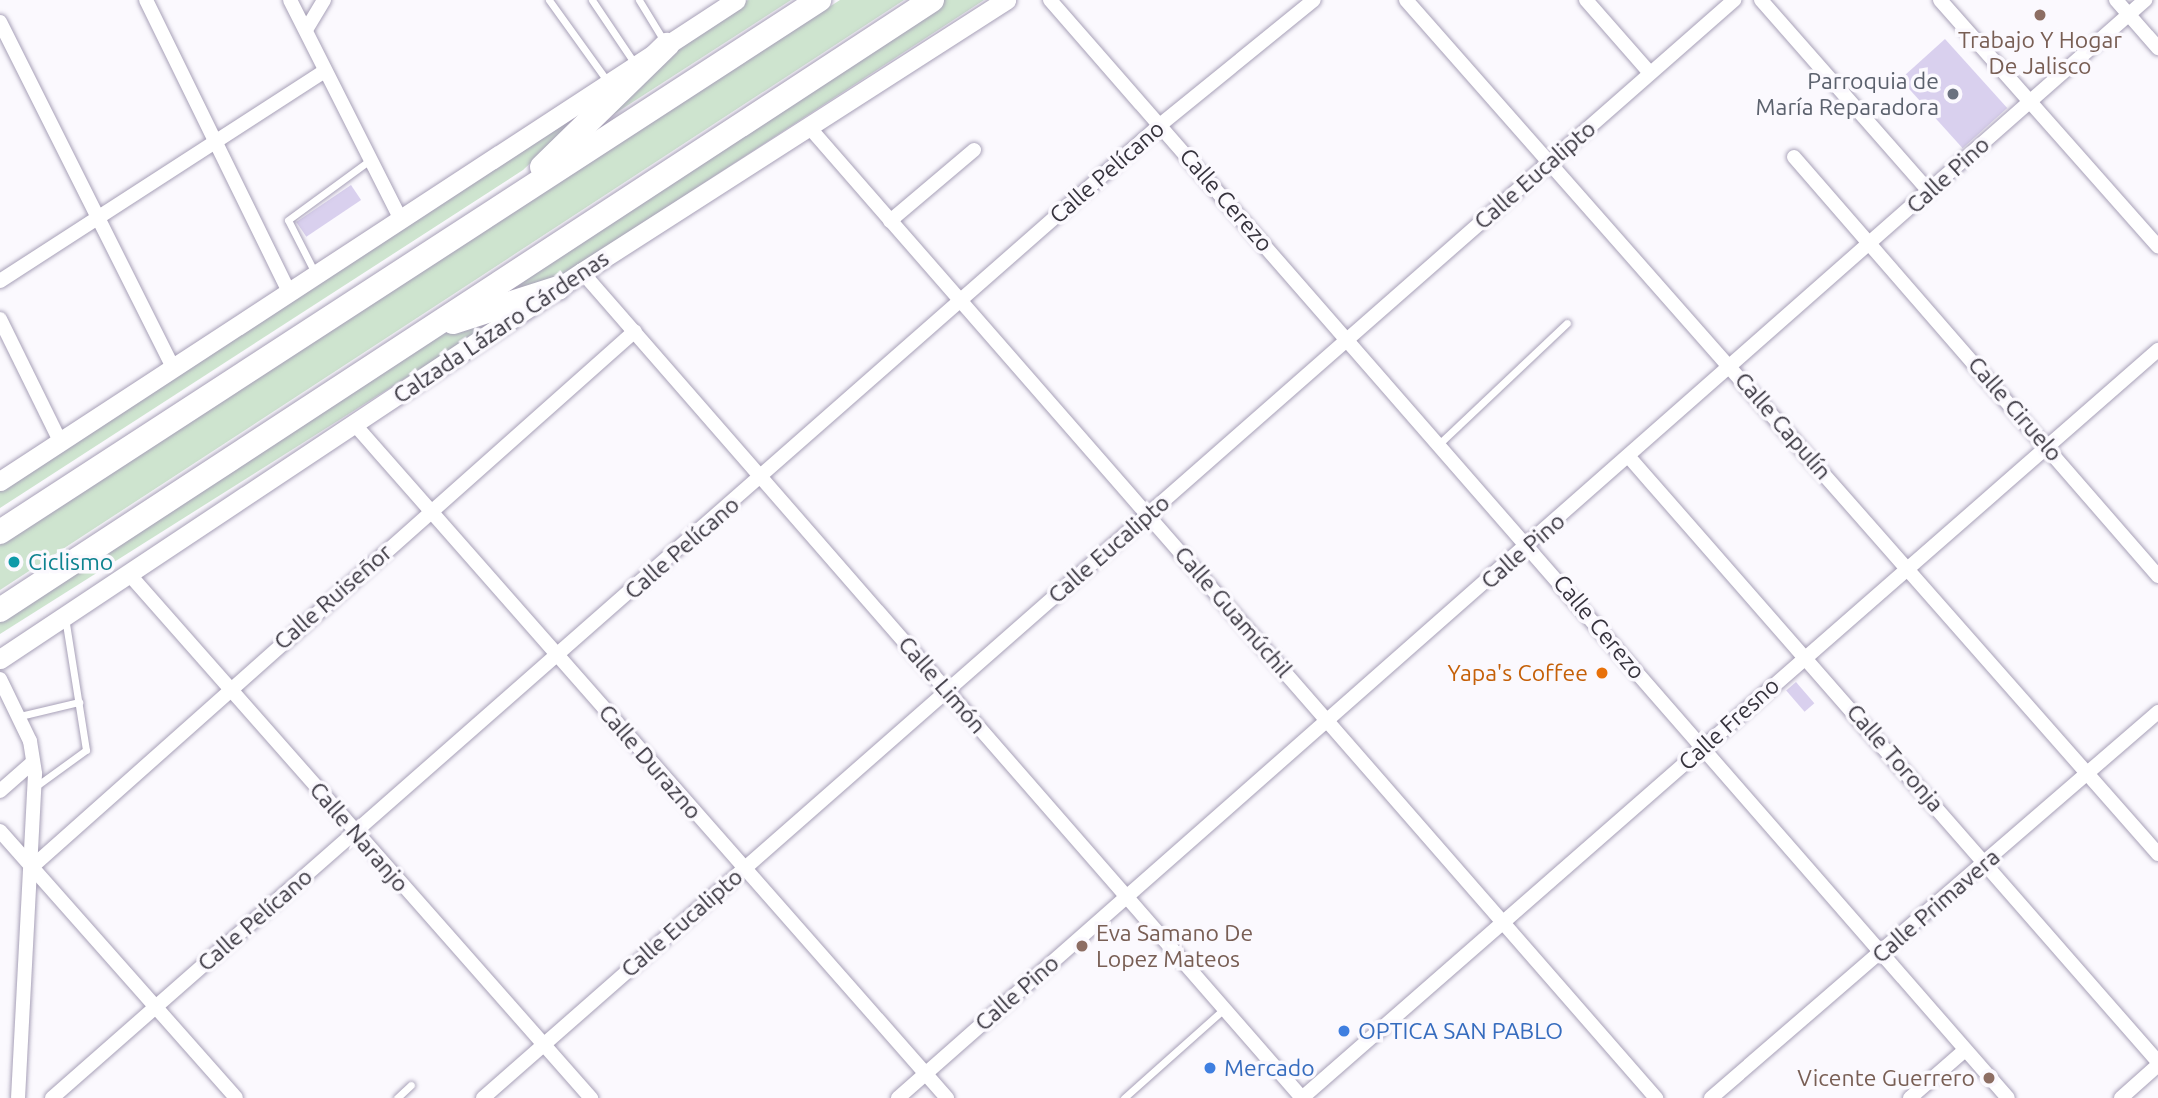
<!DOCTYPE html>
<html>
<head>
<meta charset="utf-8">
<style>
	body { margin:0 }
	#map { position:relative; width:2158px; height:1098px; overflow:hidden; background:#fbf9fe; font-family:Ubuntu,sans-serif }
	div>[style] { position:absolute }
	.green>* { inset:0; background:#cee4cf }
	.building>* { inset:0; background:#d9d0ee; transform-origin:0 0 }
	.roads { filter:drop-shadow(0 0 2px #a7a0b7) drop-shadow(0 0 2px #a7a0b7) }
	.lane>* { height:7px; margin:-3.5px; padding:0 3.5px; transform-origin:3.5px; border-radius:3.5px; background:#fff }
	.street>* { height:14px; margin:-7px; padding:0 7px; transform-origin:7px; border-radius:7px; background:#fff }
	.secondary>* { height:19px; margin:-9.5px; padding:0 9.5px; transform-origin:9.5px; border-radius:9.5px; background:#fff }
	.highway>* { height:24px; margin:-12px; padding:0 12px; transform-origin:12px; border-radius:12px; background:#fff }
	.dots>* { width:19px; height:19px; translate:-50% -50%; box-sizing:border-box; border:4px solid #fbf9fe; border-radius:50% }
	span { translate:-50% -50%; white-space:nowrap; text-align:center; line-height:1.15; -webkit-text-stroke:7px #fbf9fe; paint-order:stroke }
	.education-label { font-size:23px; color:#785e54 }
	.left { translate:0 -50%; text-align:left }
	.right { translate:-100% -50%; text-align:right }
	.worship-label { font-size:23px; color:#5b616d }
	.street-label { font-size:23px; color:#36333d }
	.culture-label { font-size:23px; color:#0d838f }
	.food-label { font-size:23px; color:#c56008 }
	.shop-label { font-size:23px; color:#366cbe }
</style>
</head>
<body>
<div id="map">
	<div class="green">
		<i style="clip-path:polygon(748px 0,791px 0,577px 138px,672px 49px)"></i>
		<i style="clip-path:polygon(840px 0,904px 0,0 590px,0 545px)"></i>
		<i style="clip-path:polygon(941px 0,984px 0,557px 279px,475px 303px)"></i>
		<i style="clip-path:polygon(611px 88px,523px 170px,0 508px,0 489px)"></i>
		<i style="clip-path:polygon(507px 314px,0 634px,0 619px,420px 339px)"></i>
	</div>
	<div class="building">
		<i style="left:1945px;top:39px;width:93px;height:60px;rotate:48deg"></i>
		<i style="left:351px;top:185px;width:18px;height:66px;rotate:56deg"></i>
		<i style="left:1796px;top:682px;width:28px;height:13px;rotate:49deg"></i>
	</div>
	<div class="roads">
		<div class="lane">
			<i style="left:549px;top:0;width:101px;rotate:54.3deg"></i>
			<i style="left:592px;top:0;width:77px;rotate:56.1deg"></i>
			<i style="left:639px;top:0;width:48px;rotate:58.6deg"></i>
			<i style="left:315px;top:273px;width:59px;rotate:-117deg"></i>
			<i style="left:288px;top:220px;width:102px;rotate:-36.2deg"></i>
			<i style="left:1439px;top:444px;width:176px;rotate:-43.4deg"></i>
			<i style="left:20px;top:716px;width:61px;rotate:-13.3deg"></i>
			<i style="left:35px;top:787px;width:63px;rotate:-36deg"></i>
			<i style="left:86px;top:750px;width:135px;rotate:-99deg"></i>
			<i style="left:397px;top:1098px;width:19px;rotate:-43deg"></i>
			<i style="left:1124px;top:1098px;width:134px;rotate:-41.7deg"></i>
		</div>
		<div class="street">
			<i style="left:146px;top:0;width:325px;rotate:63.9deg"></i>
			<i style="left:290px;top:0;width:244px;rotate:63.2deg"></i>
			<i style="left:1050px;top:0;width:1457px;rotate:48.9deg"></i>
			<i style="left:1406px;top:0;width:1138px;rotate:48.63deg"></i>
			<i style="left:1586px;top:0;width:97px;rotate:48.8deg"></i>
			<i style="left:1761px;top:0;width:254px;rotate:48.7deg"></i>
			<i style="left:1940px;top:0;width:329px;rotate:48.5deg"></i>
			<i style="left:2116px;top:0;width:64px;rotate:48.8deg"></i>
			<i style="left:0;top:22px;width:386px;rotate:63.4deg"></i>
			<i style="left:306px;top:30px;width:35px;rotate:-59deg"></i>
			<i style="left:809px;top:127px;width:1289px;rotate:48.9deg"></i>
			<i style="left:1794px;top:157px;width:555px;rotate:49.02deg"></i>
			<i style="left:890px;top:221px;width:110px;rotate:-40.2deg"></i>
			<i style="left:582px;top:272px;width:1096px;rotate:48.92deg"></i>
			<i style="left:0;top:281px;width:387px;rotate:-32.9deg"></i>
			<i style="left:0;top:319px;width:136px;rotate:63.8deg"></i>
			<i style="left:356px;top:426px;width:895px;rotate:48.67deg"></i>
			<i style="left:1629px;top:457px;width:804px;rotate:48.83deg"></i>
			<i style="left:129px;top:574px;width:699px;rotate:48.6deg"></i>
			<i style="left:0;top:679px;width:69px;rotate:64.2deg"></i>
			<i style="left:30px;top:741px;width:33px;rotate:81deg"></i>
			<i style="left:35px;top:774px;width:324px;rotate:93deg"></i>
			<i style="left:0;top:791px;width:44px;rotate:-41.3deg"></i>
			<i style="left:0;top:831px;width:356px;rotate:48.5deg"></i>
			<i style="left:33px;top:866px;width:805px;rotate:-41.63deg"></i>
			<i style="left:52px;top:1098px;width:1475px;rotate:-41.29deg"></i>
			<i style="left:1160px;top:125px;width:198px;rotate:-39.1deg"></i>
			<i style="left:483px;top:1098px;width:1665px;rotate:-41.27deg"></i>
			<i style="left:898px;top:1098px;width:1662px;rotate:-41.36deg"></i>
			<i style="left:1302px;top:1098px;width:1137px;rotate:-41.15deg"></i>
			<i style="left:1711px;top:1098px;width:591px;rotate:-40.81deg"></i>
			<i style="left:1910px;top:1098px;width:73px;rotate:-41.1deg"></i>
			<i style="left:2121px;top:1098px;width:50px;rotate:-41.7deg"></i>
		</div>
		<div class="secondary">
			<i style="left:0;top:481px;width:879px;rotate:-33.17deg"></i>
			<i style="left:0;top:659px;width:699px;rotate:-33.62deg"></i>
			<i style="left:582px;top:272px;width:504px;rotate:-32.68deg"></i>
		</div>
		<div class="highway">
			<i style="left:542px;top:167px;width:175px;rotate:-44.3deg"></i>
			<i style="left:453px;top:322px;width:110px;rotate:-17.9deg"></i>
			<i style="left:0;top:532px;width:977px;rotate:-33.01deg"></i>
			<i style="left:0;top:610px;width:1114px;rotate:-33.21deg"></i>
		</div>
	</div>
	<div class="dots">
		<i style="left:2040px;top:15px;background:#8d6e63"></i>
		<i style="left:1953px;top:94px;background:#6b7280"></i>
		<i style="left:14px;top:562px;background:#0f9aa8"></i>
		<i style="left:1602px;top:673px;background:#e8710a"></i>
		<i style="left:1082px;top:946px;background:#8d6e63"></i>
		<i style="left:1344px;top:1031px;background:#3f7fe0"></i>
		<i style="left:1210px;top:1068px;background:#3f7fe0"></i>
		<i style="left:1989px;top:1078px;background:#8d6e63"></i>
	</div>
	<div class="education-label">
		<span style="left:2040px;top:53px">Trabajo Y Hogar<br>De Jalisco</span>
		<span class="left" style="left:1096px;top:946px">Eva Samano De<br>Lopez Mateos</span>
		<span class="right" style="left:1975px;top:1078px">Vicente Guerrero</span>
	</div>
	<div class="worship-label">
		<span class="right" style="left:1939px;top:94px">Parroquia de<br>María Reparadora</span>
	</div>
	<div class="street-label">
		<span style="left:1107px;top:172px;rotate:-41deg">Calle Pelícano</span>
		<span style="left:1535px;top:175px;rotate:-41deg">Calle Eucalipto</span>
		<span style="left:1948px;top:175px;rotate:-42deg">Calle Pino</span>
		<span style="left:1226px;top:200px;rotate:49deg">Calle Cerezo</span>
		<span style="left:501px;top:327px;rotate:-34deg">Calzada Lázaro Cárdenas</span>
		<span style="left:2015px;top:409px;rotate:49deg">Calle Ciruelo</span>
		<span style="left:1783px;top:426px;rotate:49deg">Calle Capulín</span>
		<span style="left:682px;top:548px;rotate:-41deg">Calle Pelícano</span>
		<span style="left:1109px;top:549px;rotate:-41deg">Calle Eucalipto</span>
		<span style="left:1523px;top:551px;rotate:-41deg">Calle Pino</span>
		<span style="left:333px;top:597px;rotate:-41deg">Calle Ruiseñor</span>
		<span style="left:1233px;top:612px;rotate:49deg">Calle Guamúchil</span>
		<span style="left:1599px;top:627px;rotate:50deg">Calle Cerezo</span>
		<span style="left:942px;top:685px;rotate:49deg">Calle Limón</span>
		<span style="left:1729px;top:724px;rotate:-42deg">Calle Fresno</span>
		<span style="left:1895px;top:758px;rotate:49deg">Calle Toronja</span>
		<span style="left:650px;top:762px;rotate:49deg">Calle Durazno</span>
		<span style="left:359px;top:837px;rotate:49deg">Calle Naranjo</span>
		<span style="left:1936px;top:906px;rotate:-41deg">Calle Primavera</span>
		<span style="left:255px;top:920px;rotate:-41deg">Calle Pelícano</span>
		<span style="left:682px;top:923px;rotate:-41deg">Calle Eucalipto</span>
		<span style="left:1017px;top:993px;rotate:-41deg">Calle Pino</span>
	</div>
	<div class="culture-label">
		<span class="left" style="left:28px;top:562px">Ciclismo</span>
	</div>
	<div class="food-label">
		<span class="right" style="left:1588px;top:673px">Yapa's Coffee</span>
	</div>
	<div class="shop-label">
		<span class="left" style="left:1358px;top:1031px">OPTICA SAN PABLO</span>
		<span class="left" style="left:1224px;top:1068px">Mercado</span>
	</div>
</div>
</body>
</html>
